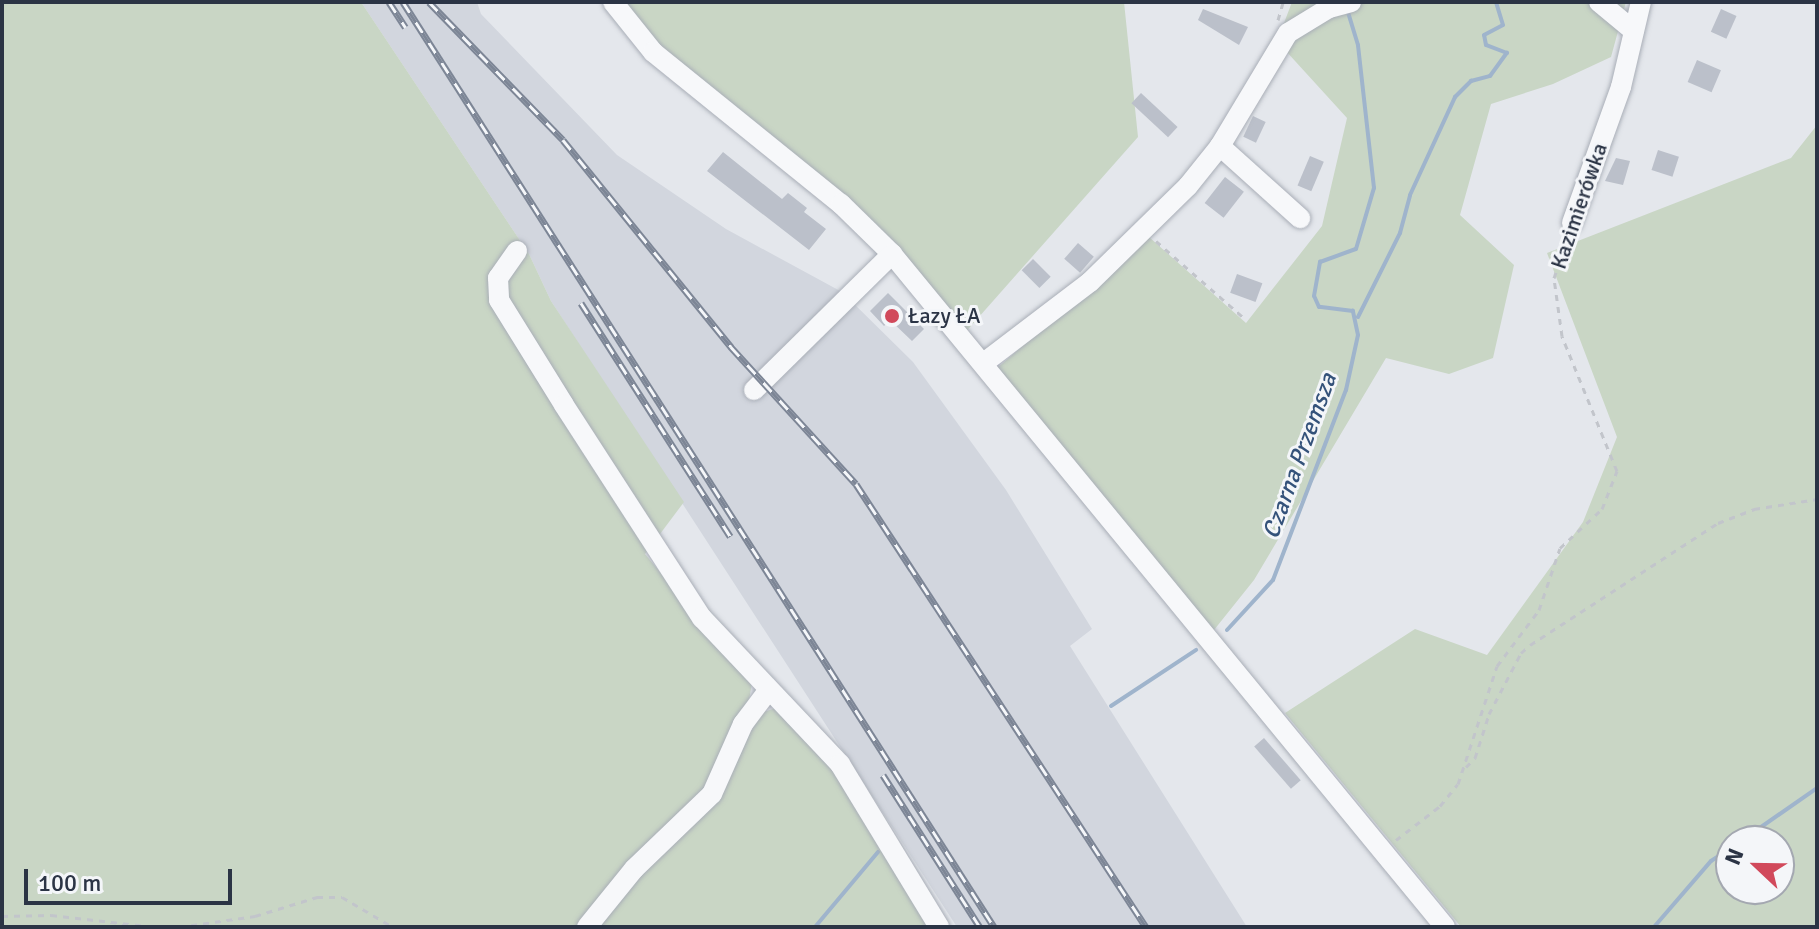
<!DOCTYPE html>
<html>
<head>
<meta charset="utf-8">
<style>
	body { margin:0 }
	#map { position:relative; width:1819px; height:929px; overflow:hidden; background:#e4e7ec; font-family:Signika,sans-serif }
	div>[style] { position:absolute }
	.built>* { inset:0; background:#d2d6de }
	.green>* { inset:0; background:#c9d6c5 }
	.stream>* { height:4px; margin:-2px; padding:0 2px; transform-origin:2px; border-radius:2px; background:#9fb4cc }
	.building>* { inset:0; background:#bbc0ca; transform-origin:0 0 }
	.path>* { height:3px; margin-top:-1.5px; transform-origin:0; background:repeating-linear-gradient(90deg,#c2c5cb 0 6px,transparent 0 12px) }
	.roads { filter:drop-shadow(0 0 2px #a9aeb7) drop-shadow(0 0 2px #a9aeb7) }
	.minor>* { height:20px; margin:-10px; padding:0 10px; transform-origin:10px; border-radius:10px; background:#f7f8fa }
	.rail>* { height:7px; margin-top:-3.5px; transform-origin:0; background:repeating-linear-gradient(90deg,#f4f6f9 0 12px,#7d8696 0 24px); box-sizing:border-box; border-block:2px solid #7d8696 }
	.dots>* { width:22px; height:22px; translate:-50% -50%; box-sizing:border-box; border:4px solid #f4f6f9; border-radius:50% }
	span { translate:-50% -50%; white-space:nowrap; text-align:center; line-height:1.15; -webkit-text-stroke:6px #f4f6f9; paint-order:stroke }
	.street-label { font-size:22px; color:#2b3445 }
	.poi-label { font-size:22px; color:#2b3445 }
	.left { translate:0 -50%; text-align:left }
	.water-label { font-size:24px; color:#34527a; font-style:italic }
	.frame { position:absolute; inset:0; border:4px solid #2b3445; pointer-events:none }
	.north { position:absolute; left:1715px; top:825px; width:80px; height:80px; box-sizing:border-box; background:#f4f6f9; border:2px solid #a4a8b1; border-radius:50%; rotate:292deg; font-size:22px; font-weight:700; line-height:32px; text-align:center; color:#2b3445 }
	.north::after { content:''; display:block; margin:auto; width:28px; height:36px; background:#d1495b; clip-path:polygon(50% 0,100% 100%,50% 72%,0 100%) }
	.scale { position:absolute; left:24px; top:869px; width:208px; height:36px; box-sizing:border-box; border:4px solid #2b3445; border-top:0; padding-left:10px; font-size:24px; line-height:28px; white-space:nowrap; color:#2b3445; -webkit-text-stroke:6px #f4f6f9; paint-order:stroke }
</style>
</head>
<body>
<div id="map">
	<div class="built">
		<i style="clip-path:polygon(361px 2px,477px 2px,481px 14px,617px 155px,726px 229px,842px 292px,913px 362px,1006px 490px,1092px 629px,1070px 646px,1247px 927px,957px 927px,551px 301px,529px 254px)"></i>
	</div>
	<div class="green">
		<i style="clip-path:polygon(2px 2px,361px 2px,529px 254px,551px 301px,684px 502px,645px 554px,752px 683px,749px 700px,722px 768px,580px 927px,2px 927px)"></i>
		<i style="clip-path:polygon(620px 2px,1124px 2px,1138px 137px,963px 335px,900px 252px,636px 26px)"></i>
		<i style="clip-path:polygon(1292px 2px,1626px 2px,1611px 57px,1553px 84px,1491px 104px,1460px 215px,1514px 265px,1493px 358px,1449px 374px,1386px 358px,1254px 580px,1214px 630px,996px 369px,1149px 237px,1246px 323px,1322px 226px,1347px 118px,1285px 50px,1281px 31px)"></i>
		<i style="clip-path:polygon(evenodd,1817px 125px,1817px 927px,1461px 927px,1285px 713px,1415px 629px,1487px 655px,1583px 522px,1617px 437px,1547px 253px,1791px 158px,1817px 125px,1779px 841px,1779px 889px,1731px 889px,1731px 841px,1779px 841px)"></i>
		<i style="clip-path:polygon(776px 708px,846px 760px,944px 927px,592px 927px,735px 759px,760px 713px)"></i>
	</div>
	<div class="stream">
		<i style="left:1358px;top:317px;width:94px;rotate:-63.4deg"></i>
		<i style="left:1400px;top:233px;width:39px;rotate:-75deg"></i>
		<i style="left:1410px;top:195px;width:108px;rotate:-65.3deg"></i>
		<i style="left:1455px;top:97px;width:23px;rotate:-45deg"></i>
		<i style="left:1471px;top:81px;width:20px;rotate:-15deg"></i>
		<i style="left:1490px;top:76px;width:29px;rotate:-54deg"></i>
		<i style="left:1507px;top:53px;width:22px;rotate:-159deg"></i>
		<i style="left:1486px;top:45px;width:10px;rotate:-101deg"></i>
		<i style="left:1484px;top:35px;width:21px;rotate:-28deg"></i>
		<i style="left:1503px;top:25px;width:24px;rotate:-107deg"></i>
		<i style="left:1227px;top:630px;width:68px;rotate:-47.4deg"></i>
		<i style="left:1273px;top:580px;width:204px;rotate:-69deg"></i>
		<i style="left:1346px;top:390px;width:56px;rotate:-77.7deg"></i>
		<i style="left:1358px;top:335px;width:25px;rotate:-102deg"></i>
		<i style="left:1353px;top:311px;width:34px;rotate:-173deg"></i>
		<i style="left:1319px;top:307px;width:12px;rotate:-114deg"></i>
		<i style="left:1314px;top:296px;width:35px;rotate:-80deg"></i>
		<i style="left:1320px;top:262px;width:38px;rotate:-20deg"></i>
		<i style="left:1356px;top:249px;width:64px;rotate:-73.6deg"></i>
		<i style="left:1374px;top:188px;width:144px;rotate:-96.4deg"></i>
		<i style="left:1358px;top:45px;width:39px;rotate:-107deg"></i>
		<i style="left:1111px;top:706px;width:102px;rotate:-33.4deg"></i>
		<i style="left:1741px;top:841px;width:93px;rotate:-34.9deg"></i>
		<i style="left:815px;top:927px;width:98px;rotate:-50deg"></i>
		<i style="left:1654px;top:927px;width:87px;rotate:-49.2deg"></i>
		<i style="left:1711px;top:861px;width:24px;rotate:-33deg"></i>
	</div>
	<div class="building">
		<i style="clip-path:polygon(1203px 9px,1248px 27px,1239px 45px,1198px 20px)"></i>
		<i style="left:1721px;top:9px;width:17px;height:25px;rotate:24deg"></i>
		<i style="left:1697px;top:60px;width:26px;height:24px;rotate:23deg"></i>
		<i style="left:1141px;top:93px;width:50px;height:14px;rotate:43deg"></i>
		<i style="left:1253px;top:116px;width:14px;height:23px;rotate:25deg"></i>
		<i style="left:1658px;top:150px;width:22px;height:21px;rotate:18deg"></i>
		<i style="clip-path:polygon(723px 152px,782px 199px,788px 193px,807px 208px,804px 212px,826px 229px,809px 250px,707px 171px)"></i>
		<i style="left:1310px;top:156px;width:15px;height:32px;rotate:23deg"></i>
		<i style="clip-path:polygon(1616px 158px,1630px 161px,1623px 185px,1605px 181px)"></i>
		<i style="left:1225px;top:177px;width:24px;height:33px;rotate:38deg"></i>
		<i style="left:1078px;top:243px;width:21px;height:21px;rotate:41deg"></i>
		<i style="left:1033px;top:259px;width:25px;height:16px;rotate:45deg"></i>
		<i style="left:1237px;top:274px;width:27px;height:20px;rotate:20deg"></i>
		<i style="clip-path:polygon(888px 293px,924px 329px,912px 341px,890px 320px,884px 326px,870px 311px)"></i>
		<i style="left:1264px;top:738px;width:56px;height:13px;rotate:49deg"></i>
	</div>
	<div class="path">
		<i style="left:1278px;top:20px;width:19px;rotate:-74deg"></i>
		<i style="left:1156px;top:241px;width:118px;rotate:41.2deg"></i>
		<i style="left:1466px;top:767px;width:13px;rotate:-45deg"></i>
		<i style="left:1475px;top:758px;width:46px;rotate:-72.3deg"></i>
		<i style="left:1489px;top:714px;width:69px;rotate:-62.3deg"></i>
		<i style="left:1521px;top:653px;width:12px;rotate:-42deg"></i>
		<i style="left:1530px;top:645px;width:224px;rotate:-33deg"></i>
		<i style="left:1718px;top:523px;width:39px;rotate:-21deg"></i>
		<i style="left:1754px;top:509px;width:64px;rotate:-9deg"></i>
		<i style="left:1396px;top:840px;width:56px;rotate:-37.7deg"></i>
		<i style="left:1440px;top:806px;width:28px;rotate:-51deg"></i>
		<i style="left:1458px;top:784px;width:124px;rotate:-71.7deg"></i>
		<i style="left:1497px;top:666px;width:70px;rotate:-53.1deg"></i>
		<i style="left:1539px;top:610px;width:65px;rotate:-71.3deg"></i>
		<i style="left:1560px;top:548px;width:57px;rotate:-42.9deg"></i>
		<i style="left:1602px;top:509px;width:41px;rotate:-68.5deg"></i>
		<i style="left:1617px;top:471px;width:146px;rotate:-112.2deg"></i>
		<i style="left:1562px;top:336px;width:59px;rotate:-97.9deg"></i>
		<i style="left:1554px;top:278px;width:41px;rotate:-71.6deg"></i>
		<i style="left:2px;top:916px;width:49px;rotate:-1.2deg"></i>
		<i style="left:51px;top:915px;width:105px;rotate:6.6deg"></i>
		<i style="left:179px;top:927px;width:77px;rotate:-8.2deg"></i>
		<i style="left:255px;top:916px;width:65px;rotate:-17deg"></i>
		<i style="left:317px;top:897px;width:25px"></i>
		<i style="left:342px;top:897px;width:59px;rotate:30.5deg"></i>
	</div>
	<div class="roads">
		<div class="minor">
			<i style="left:613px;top:2px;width:64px;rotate:51.3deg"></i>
			<i style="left:653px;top:52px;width:242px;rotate:39deg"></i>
			<i style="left:841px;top:204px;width:71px;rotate:44.4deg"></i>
			<i style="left:892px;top:254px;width:871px;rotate:50.59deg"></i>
			<i style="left:1599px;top:2px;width:45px;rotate:39.6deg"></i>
			<i style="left:1220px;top:146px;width:108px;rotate:42deg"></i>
			<i style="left:1572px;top:223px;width:145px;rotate:-70.2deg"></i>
			<i style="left:1621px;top:87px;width:87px;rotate:-76.8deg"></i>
			<i style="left:517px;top:251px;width:33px;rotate:125deg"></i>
			<i style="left:498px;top:278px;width:22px;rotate:87deg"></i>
			<i style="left:499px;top:300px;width:123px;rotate:58.2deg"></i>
			<i style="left:564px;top:405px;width:254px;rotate:57.1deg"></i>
			<i style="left:702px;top:618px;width:201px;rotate:46.6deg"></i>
			<i style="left:840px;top:764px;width:191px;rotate:58.7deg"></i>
			<i style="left:985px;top:362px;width:132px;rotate:-37.3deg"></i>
			<i style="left:1090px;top:282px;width:137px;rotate:-44.4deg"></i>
			<i style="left:1188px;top:186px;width:51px;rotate:-51.3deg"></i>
			<i style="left:1220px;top:146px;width:132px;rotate:-59deg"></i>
			<i style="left:1288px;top:33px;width:48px;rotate:-31.4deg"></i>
			<i style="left:1329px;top:8px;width:23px;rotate:-15deg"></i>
			<i style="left:754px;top:390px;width:194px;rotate:-44.6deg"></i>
			<i style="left:587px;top:927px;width:75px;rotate:-51deg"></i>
			<i style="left:634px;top:869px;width:108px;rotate:-43.9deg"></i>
			<i style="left:712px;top:794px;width:77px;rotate:-66.1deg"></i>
			<i style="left:743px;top:724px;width:40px;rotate:-53deg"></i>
		</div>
	</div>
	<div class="rail">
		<i style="left:389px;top:2px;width:30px;rotate:57deg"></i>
		<i style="left:403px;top:2px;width:1098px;rotate:57.42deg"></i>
		<i style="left:429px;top:2px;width:192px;rotate:45.8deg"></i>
		<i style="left:563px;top:140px;width:267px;rotate:50.9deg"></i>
		<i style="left:731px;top:347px;width:185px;rotate:47.6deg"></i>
		<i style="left:856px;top:484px;width:529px;rotate:56.79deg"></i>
		<i style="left:581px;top:303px;width:277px;rotate:57.4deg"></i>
		<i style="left:883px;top:775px;width:180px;rotate:57.5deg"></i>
	</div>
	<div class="dots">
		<i style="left:892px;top:316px;background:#d1495b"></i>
	</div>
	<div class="street-label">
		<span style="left:1579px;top:206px;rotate:-71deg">Kazimierówka</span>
	</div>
	<div class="poi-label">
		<span class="left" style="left:908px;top:316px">Łazy ŁA</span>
	</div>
	<div class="water-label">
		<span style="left:1300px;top:456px;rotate:-70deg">Czarna Przemsza</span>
	</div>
	<div class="frame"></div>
	<div class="north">N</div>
	<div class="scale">100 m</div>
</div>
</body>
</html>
